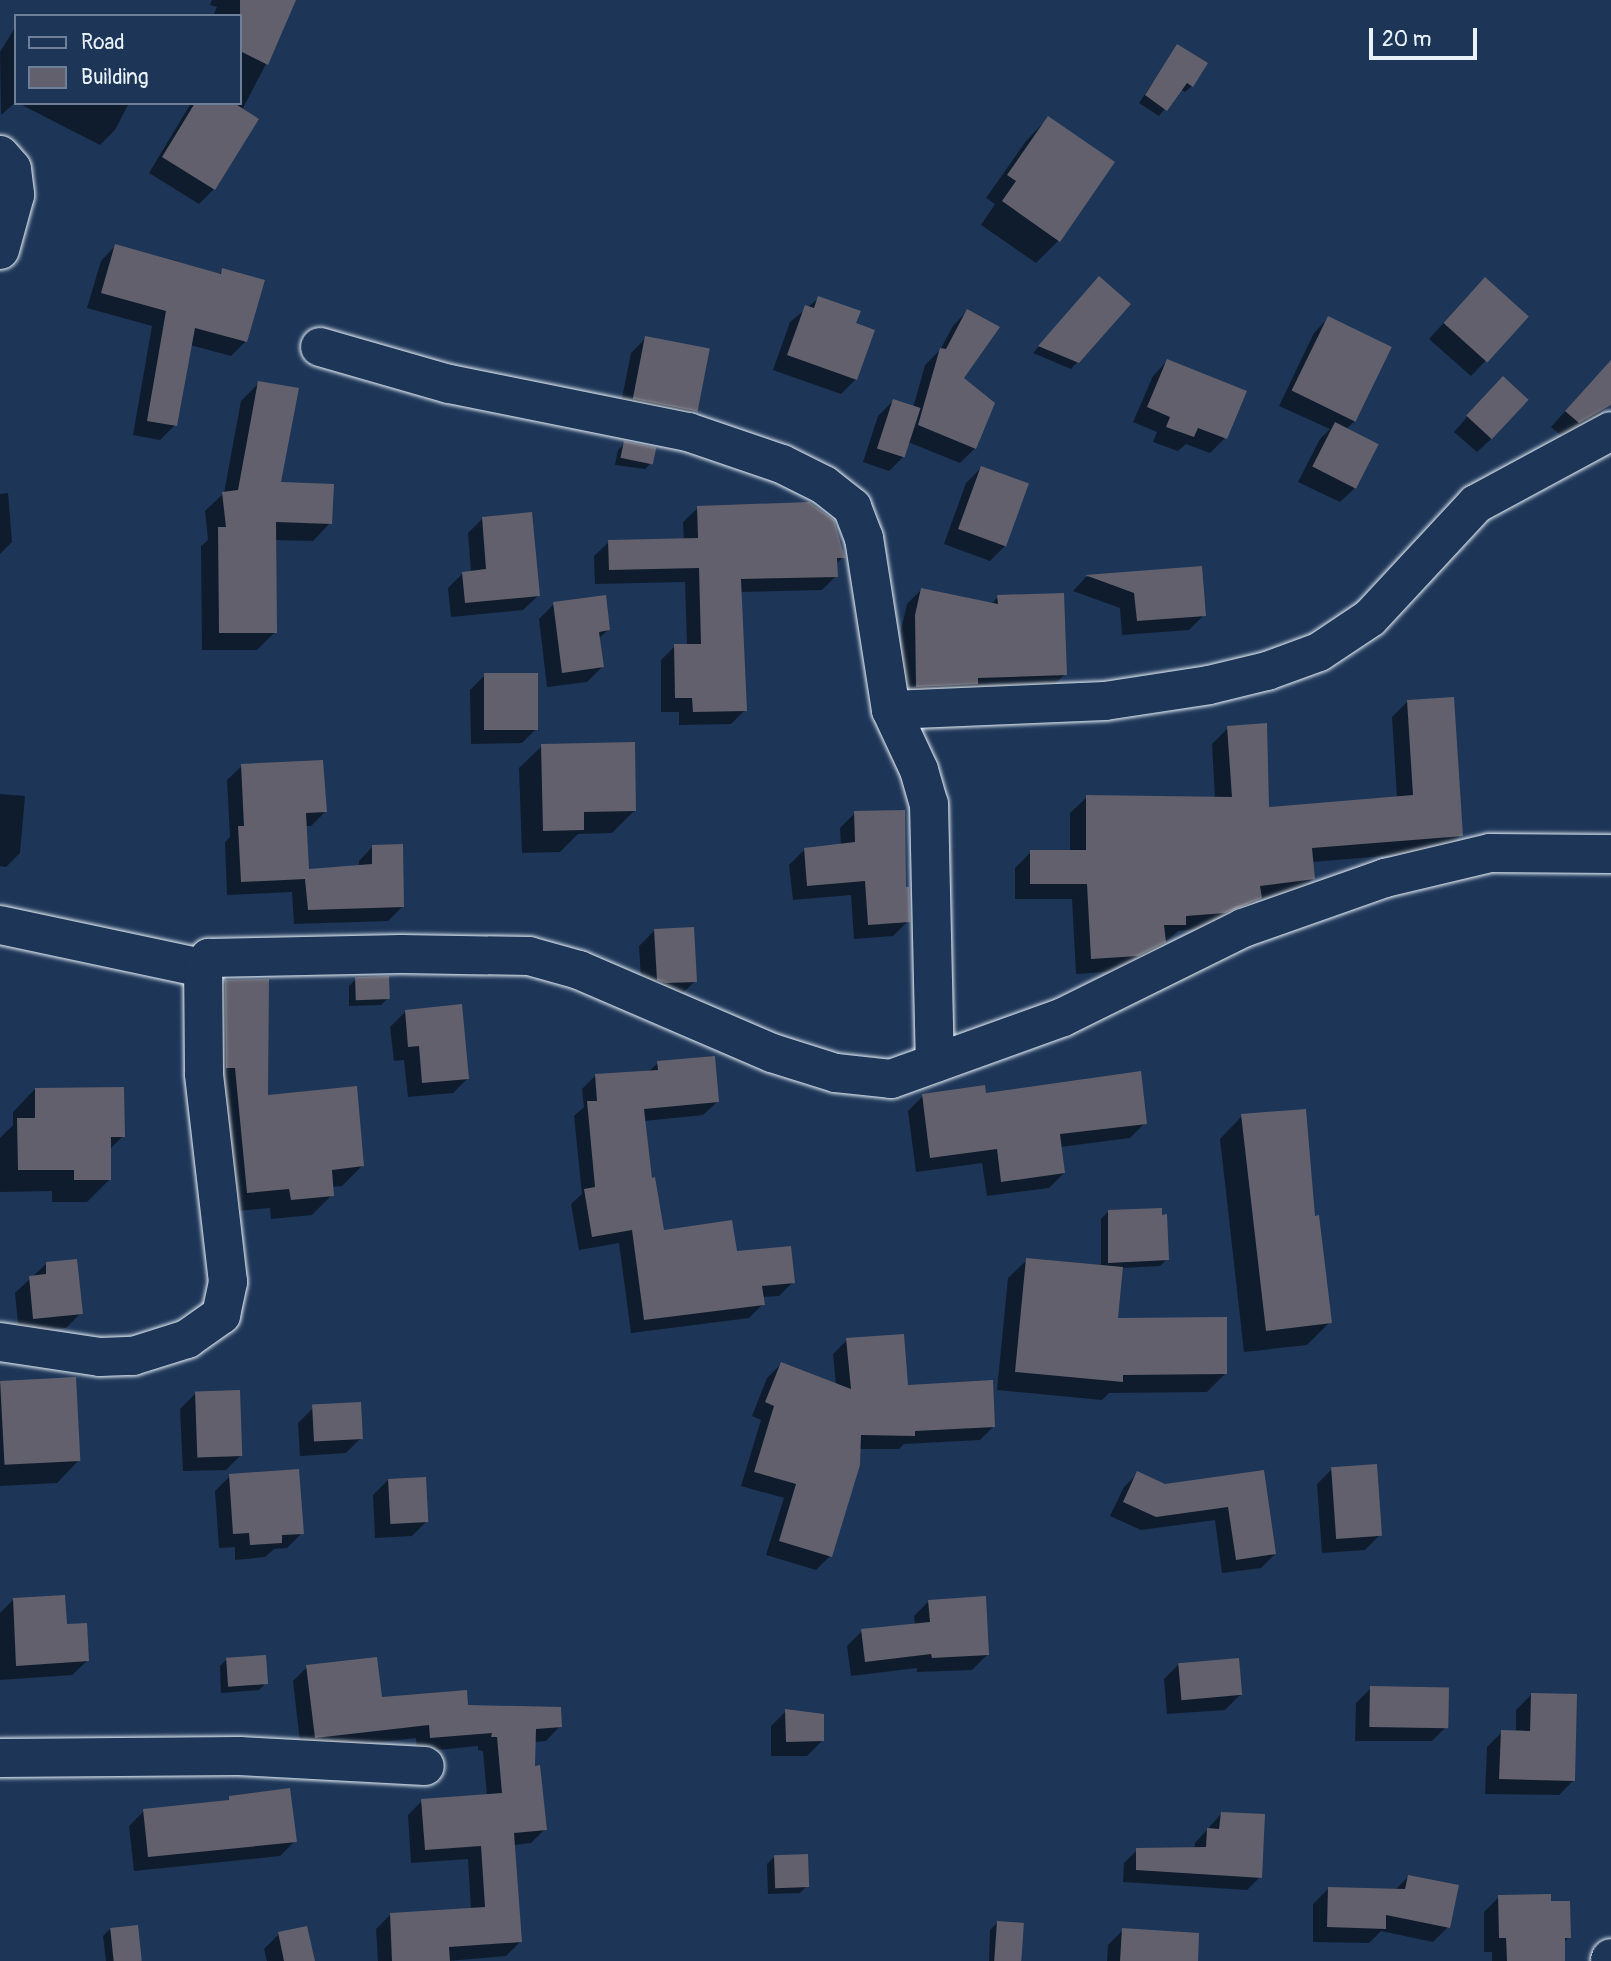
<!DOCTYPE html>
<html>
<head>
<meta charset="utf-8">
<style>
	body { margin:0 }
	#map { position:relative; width:1611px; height:1961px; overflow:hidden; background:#1d3557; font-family:Pangolin,sans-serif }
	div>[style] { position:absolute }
	.shadow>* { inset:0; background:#0007 }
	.building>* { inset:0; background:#62606c; transform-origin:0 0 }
	.roads { filter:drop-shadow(0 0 2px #e8f1f8) drop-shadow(0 0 2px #e8f1f8) }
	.minor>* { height:38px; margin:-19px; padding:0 19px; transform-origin:19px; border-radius:19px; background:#1d3557 }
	span { translate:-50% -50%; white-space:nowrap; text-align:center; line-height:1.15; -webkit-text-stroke:5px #1d3557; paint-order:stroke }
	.legend { position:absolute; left:14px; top:14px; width:228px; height:91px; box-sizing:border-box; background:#1d3557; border:2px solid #6e8097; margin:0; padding:9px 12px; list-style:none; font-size:21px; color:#e8f1f8 }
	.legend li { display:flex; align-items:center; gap:14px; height:35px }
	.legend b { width:35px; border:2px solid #6e8097 }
	.scale { position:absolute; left:1369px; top:28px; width:108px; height:32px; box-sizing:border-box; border:4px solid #e8f1f8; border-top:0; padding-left:9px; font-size:21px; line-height:24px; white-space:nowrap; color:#e8f1f8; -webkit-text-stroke:5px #1d3557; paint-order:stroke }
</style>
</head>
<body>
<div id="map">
	<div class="shadow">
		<i style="clip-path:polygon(212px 0,294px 0,279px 39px,242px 110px,214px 189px,199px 204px,149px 173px,191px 103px,240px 103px,240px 16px,213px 16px,217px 7px,210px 5px)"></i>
		<i style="clip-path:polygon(16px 26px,16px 102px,1px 115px,0 52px)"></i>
		<i style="clip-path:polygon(1177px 46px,1192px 86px,1185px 92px,1180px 89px,1159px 116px,1139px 103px)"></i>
		<i style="clip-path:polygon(18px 103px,129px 103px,115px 130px,100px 145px)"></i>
		<i style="clip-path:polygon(1048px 118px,1113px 163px,1058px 241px,1036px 263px,981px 225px,995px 204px,986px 198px,1026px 141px)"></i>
		<i style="clip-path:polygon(115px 246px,218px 275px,223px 270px,246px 341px,231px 356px,190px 345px,175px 425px,160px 440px,133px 435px,152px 326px,87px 308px,101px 261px)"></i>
		<i style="clip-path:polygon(1092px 285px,1078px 361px,1071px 369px,1033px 353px)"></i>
		<i style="clip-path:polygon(1470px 294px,1527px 317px,1471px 376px,1429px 339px)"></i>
		<i style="clip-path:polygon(819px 298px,854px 325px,856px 379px,841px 394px,773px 370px,790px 322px)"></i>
		<i style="clip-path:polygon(967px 311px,961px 379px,975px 448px,960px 463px,908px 442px,904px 456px,889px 471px,863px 462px,878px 416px,893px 401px,913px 408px,925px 365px,940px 350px,953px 326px)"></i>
		<i style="clip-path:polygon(1328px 318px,1356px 420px,1346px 429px,1355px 488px,1340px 502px,1298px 482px,1320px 439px,1330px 429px,1279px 406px,1314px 333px)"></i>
		<i style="clip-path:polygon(646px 338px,697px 408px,682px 423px,619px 413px,631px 353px)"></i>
		<i style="clip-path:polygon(1167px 361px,1244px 392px,1225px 438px,1210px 453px,1186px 444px,1178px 451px,1153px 442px,1157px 432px,1133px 422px,1153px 376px)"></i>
		<i style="clip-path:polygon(1611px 368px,1611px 402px,1589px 425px,1563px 437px,1551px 427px,1593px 380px)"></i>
		<i style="clip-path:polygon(259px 383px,278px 483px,330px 523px,313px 541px,274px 540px,275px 632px,257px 650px,202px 650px,201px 546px,208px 540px,205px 511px,224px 493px,241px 401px)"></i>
		<i style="clip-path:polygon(1488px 393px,1492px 438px,1477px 452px,1454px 432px)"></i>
		<i style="clip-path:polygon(625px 443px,652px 462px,645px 469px,615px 465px,618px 450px)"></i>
		<i style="clip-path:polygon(981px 468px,1005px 546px,990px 561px,944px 544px,966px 483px)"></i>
		<i style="clip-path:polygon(8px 493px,12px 542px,0 554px,0 494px)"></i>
		<i style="clip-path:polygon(698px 508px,832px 522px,843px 557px,836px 564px,836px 576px,822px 590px,740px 592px,745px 710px,731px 724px,679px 725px,679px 712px,661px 712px,661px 660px,675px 646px,687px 645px,685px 582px,595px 584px,594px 556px,609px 542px,684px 541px,683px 522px)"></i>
		<i style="clip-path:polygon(483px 518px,538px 596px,523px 610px,451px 617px,448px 588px,463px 573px,471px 572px,468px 533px)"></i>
		<i style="clip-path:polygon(1200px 568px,1204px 615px,1189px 630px,1122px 635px,1120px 608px,1073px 591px,1086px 577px)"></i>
		<i style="clip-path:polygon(922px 589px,991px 604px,998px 597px,1065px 674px,1051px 688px,902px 701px,901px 630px,907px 604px)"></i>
		<i style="clip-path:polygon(554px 604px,608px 630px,598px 639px,602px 667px,587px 682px,547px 687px,539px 619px)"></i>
		<i style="clip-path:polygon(485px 675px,537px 728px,522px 743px,471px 744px,470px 690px)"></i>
		<i style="clip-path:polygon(1408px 701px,1461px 835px,1445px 851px,1312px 862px,1313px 879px,1297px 895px,1257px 900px,1243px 914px,1207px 928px,1178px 931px,1148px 957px,1120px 971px,1076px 974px,1072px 899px,1015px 899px,1015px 868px,1031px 852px,1070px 852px,1070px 813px,1087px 797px,1215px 799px,1212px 744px,1228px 728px,1267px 809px,1397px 798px,1392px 717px)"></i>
		<i style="clip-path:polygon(542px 746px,635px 810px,612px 833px,578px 834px,560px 852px,522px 853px,519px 768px)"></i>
		<i style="clip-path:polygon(242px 766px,325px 812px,311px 826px,305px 826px,308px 871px,359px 867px,359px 861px,373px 846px,402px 907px,388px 921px,294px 924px,292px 892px,227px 895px,225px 842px,230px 837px,227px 780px)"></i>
		<i style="clip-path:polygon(0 794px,25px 796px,20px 853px,6px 867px,0 866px)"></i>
		<i style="clip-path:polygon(855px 813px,904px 889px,908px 921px,893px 936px,854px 939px,851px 895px,793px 900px,789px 865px,804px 850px,841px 846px,840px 828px)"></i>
		<i style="clip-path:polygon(654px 931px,695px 981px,680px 996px,642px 994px,639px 946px)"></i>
		<i style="clip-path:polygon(356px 979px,388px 998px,381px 1005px,349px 1006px,349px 986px)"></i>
		<i style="clip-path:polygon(226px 981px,267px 1096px,363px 1165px,342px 1186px,332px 1187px,332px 1195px,312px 1215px,271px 1219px,270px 1208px,227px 1212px,206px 1001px)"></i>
		<i style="clip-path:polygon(405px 1012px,468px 1078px,453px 1093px,408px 1097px,404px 1060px,394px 1061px,390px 1027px)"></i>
		<i style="clip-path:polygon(658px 1063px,717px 1102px,703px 1115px,644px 1121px,651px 1180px,663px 1232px,736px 1253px,793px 1282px,779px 1296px,762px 1297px,763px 1304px,749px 1318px,631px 1333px,619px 1243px,579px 1250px,571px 1204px,582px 1194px,574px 1116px,584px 1107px,582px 1089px,596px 1075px,648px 1072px)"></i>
		<i style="clip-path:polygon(35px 1089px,123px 1136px,109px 1150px,110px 1179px,87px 1202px,52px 1202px,52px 1191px,0 1192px,0 1138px,13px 1125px,13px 1112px)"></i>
		<i style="clip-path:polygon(984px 1095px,1145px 1123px,1130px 1138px,1060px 1147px,1064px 1173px,1049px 1188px,987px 1196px,982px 1163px,916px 1172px,908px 1111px,923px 1096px)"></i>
		<i style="clip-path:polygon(1242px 1116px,1313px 1218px,1330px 1322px,1307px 1345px,1244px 1352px,1220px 1139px)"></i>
		<i style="clip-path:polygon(1108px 1212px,1167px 1259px,1160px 1266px,1121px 1268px,1116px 1320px,1225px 1374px,1207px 1392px,1109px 1393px,1102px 1400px,997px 1390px,1008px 1278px,1027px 1260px,1101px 1267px,1101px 1219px)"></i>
		<i style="clip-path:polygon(46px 1264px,81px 1313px,66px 1328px,19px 1333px,15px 1293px)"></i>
		<i style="clip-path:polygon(847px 1340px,907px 1387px,994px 1426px,980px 1440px,904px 1444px,899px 1449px,859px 1449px,830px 1556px,816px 1570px,766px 1555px,784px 1498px,741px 1486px,761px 1420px,752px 1416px,767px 1378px,781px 1364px,836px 1385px,833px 1354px)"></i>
		<i style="clip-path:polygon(0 1384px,79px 1460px,57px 1483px,0 1486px)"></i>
		<i style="clip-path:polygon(195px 1394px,241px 1455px,226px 1470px,183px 1471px,180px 1409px)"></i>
		<i style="clip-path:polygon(313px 1408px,361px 1438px,346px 1453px,300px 1456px,298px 1423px)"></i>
		<i style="clip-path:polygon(1332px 1469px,1380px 1535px,1365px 1550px,1322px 1553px,1317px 1484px)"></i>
		<i style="clip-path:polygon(1262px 1472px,1275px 1554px,1261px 1568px,1222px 1573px,1215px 1520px,1141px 1530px,1110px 1516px,1124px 1487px,1138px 1473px,1165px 1486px)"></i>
		<i style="clip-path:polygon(230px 1476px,302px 1533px,287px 1548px,274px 1549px,265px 1557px,235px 1560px,235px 1547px,219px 1548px,215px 1491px)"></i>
		<i style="clip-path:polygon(388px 1480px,427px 1521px,412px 1536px,375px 1538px,373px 1495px)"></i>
		<i style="clip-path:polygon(13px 1600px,66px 1626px,87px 1661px,72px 1675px,0 1680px,0 1613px)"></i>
		<i style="clip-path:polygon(929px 1601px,987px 1655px,972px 1670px,917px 1672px,917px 1668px,851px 1676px,847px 1646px,862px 1631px,915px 1625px,914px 1616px)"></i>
		<i style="clip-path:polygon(227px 1659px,266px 1683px,259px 1690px,221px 1693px,220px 1666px)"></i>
		<i style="clip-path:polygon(1179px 1664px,1240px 1695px,1225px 1710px,1167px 1714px,1164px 1679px)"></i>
		<i style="clip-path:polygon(307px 1667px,380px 1699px,466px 1707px,560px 1726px,546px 1741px,534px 1742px,533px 1768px,545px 1829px,531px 1843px,514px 1845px,520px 1942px,506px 1956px,448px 1961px,378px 1961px,376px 1929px,390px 1915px,471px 1910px,468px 1859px,411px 1863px,408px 1815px,422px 1801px,487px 1796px,483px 1751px,478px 1750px,478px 1746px,417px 1752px,416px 1738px,301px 1751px,293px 1681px)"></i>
		<i style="clip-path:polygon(1371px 1688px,1447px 1726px,1432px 1741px,1355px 1741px,1356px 1703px)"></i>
		<i style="clip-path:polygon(1531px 1695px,1574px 1780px,1559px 1795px,1485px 1794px,1487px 1747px,1502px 1732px,1516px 1732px,1516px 1710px)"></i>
		<i style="clip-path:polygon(786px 1711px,822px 1741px,807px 1756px,771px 1756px,771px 1726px)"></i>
		<i style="clip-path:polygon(230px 1798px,295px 1841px,280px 1856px,134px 1871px,129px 1826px,144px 1811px,226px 1802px)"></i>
		<i style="clip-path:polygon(1221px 1814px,1260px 1877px,1247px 1890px,1123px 1882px,1124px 1863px,1137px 1850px,1194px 1849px,1195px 1843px)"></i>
		<i style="clip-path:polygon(774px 1857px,807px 1886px,800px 1893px,768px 1894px,767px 1864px)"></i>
		<i style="clip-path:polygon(1408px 1877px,1448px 1927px,1433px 1942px,1381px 1931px,1369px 1943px,1313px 1942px,1313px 1904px,1328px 1889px,1394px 1891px)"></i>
		<i style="clip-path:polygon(1499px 1897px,1549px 1903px,1569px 1937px,1563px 1943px,1563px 1961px,1492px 1961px,1492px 1952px,1484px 1952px,1484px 1912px)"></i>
		<i style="clip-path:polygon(997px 1923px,1021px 1961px,989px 1961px,990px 1930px)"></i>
		<i style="clip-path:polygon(110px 1929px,140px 1961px,106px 1961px,103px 1936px)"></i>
		<i style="clip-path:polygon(1123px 1930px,1196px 1961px,1107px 1961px,1108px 1945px)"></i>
		<i style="clip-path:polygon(279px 1934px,313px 1961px,267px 1961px,264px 1949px)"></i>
	</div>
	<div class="building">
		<i style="clip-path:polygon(240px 0,296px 0,268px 65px,240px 51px)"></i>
		<i style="clip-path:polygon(1177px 44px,1208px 63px,1193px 87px,1187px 83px,1167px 111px,1145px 95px)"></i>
		<i style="clip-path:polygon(195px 103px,234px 103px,259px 119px,215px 190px,162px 157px)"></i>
		<i style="clip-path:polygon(1048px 116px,1115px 162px,1060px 242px,1002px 201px,1016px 181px,1007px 175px)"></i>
		<i style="clip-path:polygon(115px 244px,221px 274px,222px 268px,265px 280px,247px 342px,195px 328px,177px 426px,147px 421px,166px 311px,101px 293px)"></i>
		<i style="clip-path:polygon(1099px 276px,1131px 304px,1079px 363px,1038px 346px)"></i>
		<i style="left:1485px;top:277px;width:59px;height:62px;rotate:42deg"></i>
		<i style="clip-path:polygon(818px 296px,861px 311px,856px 323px,875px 330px,857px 380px,787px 355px,805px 305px,814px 308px)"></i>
		<i style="clip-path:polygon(967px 309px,1000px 327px,964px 378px,995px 403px,976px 449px,918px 425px,940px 348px,946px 349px)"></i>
		<i style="left:1328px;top:316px;width:71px;height:83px;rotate:26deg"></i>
		<i style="left:645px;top:336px;width:66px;height:64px;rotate:11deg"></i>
		<i style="clip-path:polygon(1167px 359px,1247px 391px,1227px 439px,1198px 428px,1194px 437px,1166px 427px,1170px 417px,1147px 407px)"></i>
		<i style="clip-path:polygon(1611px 360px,1611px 405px,1579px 423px,1565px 411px)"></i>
		<i style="left:1503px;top:376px;width:35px;height:54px;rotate:43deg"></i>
		<i style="clip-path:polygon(258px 381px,299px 388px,281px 482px,334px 484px,332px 524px,276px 522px,277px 633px,219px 633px,218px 527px,226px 527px,222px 492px,238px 490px)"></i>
		<i style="left:893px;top:399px;width:29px;height:52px;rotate:18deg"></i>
		<i style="left:1335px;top:422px;width:49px;height:50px;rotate:27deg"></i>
		<i style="left:624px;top:441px;width:33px;height:17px;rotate:12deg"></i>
		<i style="left:981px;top:466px;width:51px;height:67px;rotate:20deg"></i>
		<i style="clip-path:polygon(809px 502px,834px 520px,845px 558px,837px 558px,838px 577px,741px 579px,747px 711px,693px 712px,692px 698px,675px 698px,674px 644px,701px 644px,699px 568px,609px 570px,608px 540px,698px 538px,697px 506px)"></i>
		<i style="clip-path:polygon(532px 512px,540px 596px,465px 603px,462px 572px,486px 569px,482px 517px)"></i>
		<i style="clip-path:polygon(1202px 566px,1206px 616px,1137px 621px,1134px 593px,1085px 575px)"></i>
		<i style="clip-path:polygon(921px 588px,998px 604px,997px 595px,1064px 593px,1067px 675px,978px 678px,978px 684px,916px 687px,915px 615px)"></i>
		<i style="clip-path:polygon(606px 595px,610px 630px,599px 632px,604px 667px,562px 673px,553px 602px)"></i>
		<i style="left:484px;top:673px;width:54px;height:57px"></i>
		<i style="clip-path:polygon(1454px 697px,1463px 836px,1312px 848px,1315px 879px,1260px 886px,1262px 898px,1225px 913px,1186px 916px,1186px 925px,1164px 925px,1166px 942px,1138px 956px,1091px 959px,1087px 884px,1030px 884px,1030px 850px,1086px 850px,1086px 795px,1232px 797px,1227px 726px,1267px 723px,1269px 807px,1413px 795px,1407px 700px)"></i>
		<i style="clip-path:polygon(635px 742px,636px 811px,584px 812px,584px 830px,543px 831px,541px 744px)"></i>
		<i style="clip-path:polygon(323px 760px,327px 812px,306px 813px,309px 869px,372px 864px,372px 845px,403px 844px,404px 907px,308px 910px,305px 879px,241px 882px,238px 826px,244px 826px,241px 764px)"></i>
		<i style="clip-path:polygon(905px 810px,906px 887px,909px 887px,910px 922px,868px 925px,865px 881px,807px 886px,804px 848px,855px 842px,854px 811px)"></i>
		<i style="clip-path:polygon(694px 927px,697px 982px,666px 983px,657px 980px,654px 929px)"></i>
		<i style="left:389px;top:976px;width:23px;height:34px;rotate:88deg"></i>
		<i style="clip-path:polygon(269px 979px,268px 1095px,357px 1086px,364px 1166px,332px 1170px,334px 1196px,291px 1200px,289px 1189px,247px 1193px,235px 1068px,226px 1068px,225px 980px)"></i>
		<i style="clip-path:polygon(462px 1004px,469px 1079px,422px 1083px,419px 1046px,408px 1047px,405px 1010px)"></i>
		<i style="clip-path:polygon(715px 1056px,719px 1102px,644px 1109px,652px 1178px,655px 1177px,664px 1230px,732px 1220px,737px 1251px,791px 1246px,795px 1283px,762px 1286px,765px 1305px,644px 1320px,632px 1230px,592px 1237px,584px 1189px,595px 1187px,587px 1101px,597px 1101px,595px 1074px,658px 1070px,657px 1061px)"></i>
		<i style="clip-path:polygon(1141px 1071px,1147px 1124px,1060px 1134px,1065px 1173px,1001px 1182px,997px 1149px,930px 1158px,922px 1094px,985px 1085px,986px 1093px)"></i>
		<i style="clip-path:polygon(124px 1087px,125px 1137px,111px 1137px,111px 1180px,74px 1180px,74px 1170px,18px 1170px,17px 1118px,35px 1118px,35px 1088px)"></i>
		<i style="clip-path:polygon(1306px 1109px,1315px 1216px,1319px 1215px,1332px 1323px,1266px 1331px,1241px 1114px)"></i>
		<i style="clip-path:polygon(1162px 1208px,1162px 1215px,1167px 1214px,1169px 1260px,1108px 1263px,1108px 1210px)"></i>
		<i style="clip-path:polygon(1026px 1258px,1123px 1267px,1118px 1318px,1227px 1317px,1227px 1374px,1123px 1375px,1123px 1382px,1015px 1372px)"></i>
		<i style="clip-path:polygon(77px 1259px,83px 1314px,33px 1319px,29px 1276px,46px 1274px,46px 1262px)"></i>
		<i style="clip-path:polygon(904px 1334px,908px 1385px,993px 1380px,995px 1427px,915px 1431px,915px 1436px,861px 1435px,860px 1465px,832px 1557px,779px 1541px,796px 1484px,754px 1472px,774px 1406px,765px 1402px,781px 1362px,851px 1389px,846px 1338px)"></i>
		<i style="left:76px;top:1377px;width:84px;height:76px;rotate:87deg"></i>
		<i style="left:240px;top:1390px;width:66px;height:45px;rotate:88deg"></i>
		<i style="left:361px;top:1402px;width:37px;height:49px;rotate:87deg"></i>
		<i style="left:1377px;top:1464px;width:72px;height:46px;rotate:86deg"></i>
		<i style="clip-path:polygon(299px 1469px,304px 1534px,282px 1535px,282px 1543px,250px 1545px,249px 1533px,233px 1534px,229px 1474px)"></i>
		<i style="clip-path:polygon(1264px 1470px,1276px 1554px,1236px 1560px,1228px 1507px,1156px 1517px,1123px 1502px,1137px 1471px,1165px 1484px)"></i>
		<i style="left:426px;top:1477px;width:45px;height:38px;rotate:87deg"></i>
		<i style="clip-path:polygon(65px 1595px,67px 1624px,87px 1623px,89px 1661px,16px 1666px,13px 1598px)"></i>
		<i style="clip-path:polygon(986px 1596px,989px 1655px,932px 1658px,931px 1654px,865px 1662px,861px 1629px,930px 1622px,928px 1600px)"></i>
		<i style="left:266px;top:1655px;width:29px;height:40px;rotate:86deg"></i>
		<i style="clip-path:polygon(377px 1657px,382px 1697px,467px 1690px,468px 1705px,561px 1707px,562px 1727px,536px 1729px,535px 1766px,540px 1765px,547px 1830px,514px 1833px,522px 1942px,449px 1947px,450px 1961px,392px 1961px,390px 1913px,485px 1907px,481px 1846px,425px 1850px,421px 1799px,502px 1793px,497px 1737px,491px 1737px,492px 1733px,430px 1738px,429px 1725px,315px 1738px,306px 1665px)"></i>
		<i style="left:1239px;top:1658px;width:37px;height:61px;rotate:85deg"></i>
		<i style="left:1370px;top:1686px;width:79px;height:41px;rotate:1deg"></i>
		<i style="clip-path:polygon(1531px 1693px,1577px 1694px,1575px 1781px,1499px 1779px,1501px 1730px,1530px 1731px)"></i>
		<i style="clip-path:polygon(785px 1709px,824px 1714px,824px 1741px,786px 1742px)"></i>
		<i style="clip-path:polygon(290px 1788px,297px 1842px,148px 1857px,143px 1809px,229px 1800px,229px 1796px)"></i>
		<i style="clip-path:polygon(1221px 1812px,1265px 1814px,1262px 1878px,1136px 1870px,1136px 1848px,1206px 1847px,1207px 1828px,1219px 1829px)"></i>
		<i style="left:808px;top:1854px;width:33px;height:34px;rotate:88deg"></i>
		<i style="clip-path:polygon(1408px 1875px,1459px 1885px,1450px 1928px,1386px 1915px,1386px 1929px,1327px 1927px,1328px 1887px,1405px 1889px)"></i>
		<i style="clip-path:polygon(1551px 1894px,1551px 1901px,1570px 1901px,1571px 1938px,1565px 1938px,1565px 1961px,1507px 1961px,1506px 1938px,1499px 1938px,1498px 1895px)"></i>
		<i style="left:997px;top:1921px;width:27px;height:40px;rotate:4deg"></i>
		<i style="left:138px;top:1925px;width:36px;height:28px;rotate:84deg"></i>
		<i style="clip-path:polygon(307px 1926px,315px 1961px,284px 1961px,278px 1932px)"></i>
		<i style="clip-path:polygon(1122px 1928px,1199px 1933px,1198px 1961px,1120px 1961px)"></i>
	</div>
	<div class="roads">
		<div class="minor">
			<i style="left:0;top:155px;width:18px;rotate:49deg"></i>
			<i style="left:12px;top:169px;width:26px;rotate:83deg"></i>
			<i style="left:15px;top:195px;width:57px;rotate:105.3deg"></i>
			<i style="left:320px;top:347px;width:134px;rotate:16deg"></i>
			<i style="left:449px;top:384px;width:244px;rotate:11.4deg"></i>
			<i style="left:688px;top:432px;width:99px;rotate:18.8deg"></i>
			<i style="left:782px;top:464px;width:47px;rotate:26.6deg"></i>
			<i style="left:824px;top:485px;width:36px;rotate:38deg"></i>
			<i style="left:852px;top:507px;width:33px;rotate:69deg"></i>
			<i style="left:864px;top:538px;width:174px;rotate:81.1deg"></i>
			<i style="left:891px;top:710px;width:66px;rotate:65deg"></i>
			<i style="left:919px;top:770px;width:35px;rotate:74deg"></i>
			<i style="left:929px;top:804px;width:259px;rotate:88.7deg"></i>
			<i style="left:891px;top:710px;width:214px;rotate:-2.4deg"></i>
			<i style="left:1105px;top:701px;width:105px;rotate:-8.7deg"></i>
			<i style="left:1209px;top:685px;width:60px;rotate:-13.6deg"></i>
			<i style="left:1267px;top:671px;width:55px;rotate:-20.1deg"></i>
			<i style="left:1319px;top:652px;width:61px;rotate:-33.7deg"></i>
			<i style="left:1370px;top:618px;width:156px;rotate:-47.1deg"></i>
			<i style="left:1476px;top:504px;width:153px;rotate:-28.4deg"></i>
			<i style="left:0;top:925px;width:208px;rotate:12deg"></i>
			<i style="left:203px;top:968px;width:12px;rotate:-59deg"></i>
			<i style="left:209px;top:958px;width:192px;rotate:-1.2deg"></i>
			<i style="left:401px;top:954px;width:128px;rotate:0.9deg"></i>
			<i style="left:529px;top:956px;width:52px;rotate:15.6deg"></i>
			<i style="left:579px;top:970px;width:210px;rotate:23.3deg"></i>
			<i style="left:772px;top:1053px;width:67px;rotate:17.4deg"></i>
			<i style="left:836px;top:1073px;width:55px;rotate:6.2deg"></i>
			<i style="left:891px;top:1079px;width:183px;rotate:-19.8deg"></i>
			<i style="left:1063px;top:1017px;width:201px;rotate:-26.3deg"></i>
			<i style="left:1243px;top:928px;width:151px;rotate:-19.4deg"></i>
			<i style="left:1385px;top:878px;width:108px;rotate:-13.4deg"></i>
			<i style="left:1490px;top:853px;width:121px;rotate:0.5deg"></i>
			<i style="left:0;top:1342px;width:101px;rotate:8.5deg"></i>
			<i style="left:100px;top:1357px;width:33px;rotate:-2deg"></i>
			<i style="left:133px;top:1356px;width:57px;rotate:-17.5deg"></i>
			<i style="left:187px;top:1339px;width:42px;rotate:-35.2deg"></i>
			<i style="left:221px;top:1315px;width:34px;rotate:-78deg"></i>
			<i style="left:228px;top:1282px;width:210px;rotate:-96.6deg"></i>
			<i style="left:204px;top:1073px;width:105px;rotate:-90.5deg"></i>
			<i style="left:0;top:1758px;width:239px;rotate:-0.5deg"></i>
			<i style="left:239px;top:1756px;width:186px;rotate:3.1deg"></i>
			<i style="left:1610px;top:1961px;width:3px;rotate:-72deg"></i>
		</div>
	</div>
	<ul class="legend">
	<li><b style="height:9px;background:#1d3557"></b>Road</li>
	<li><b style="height:19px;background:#62606c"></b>Building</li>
	</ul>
	<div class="scale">20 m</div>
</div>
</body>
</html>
